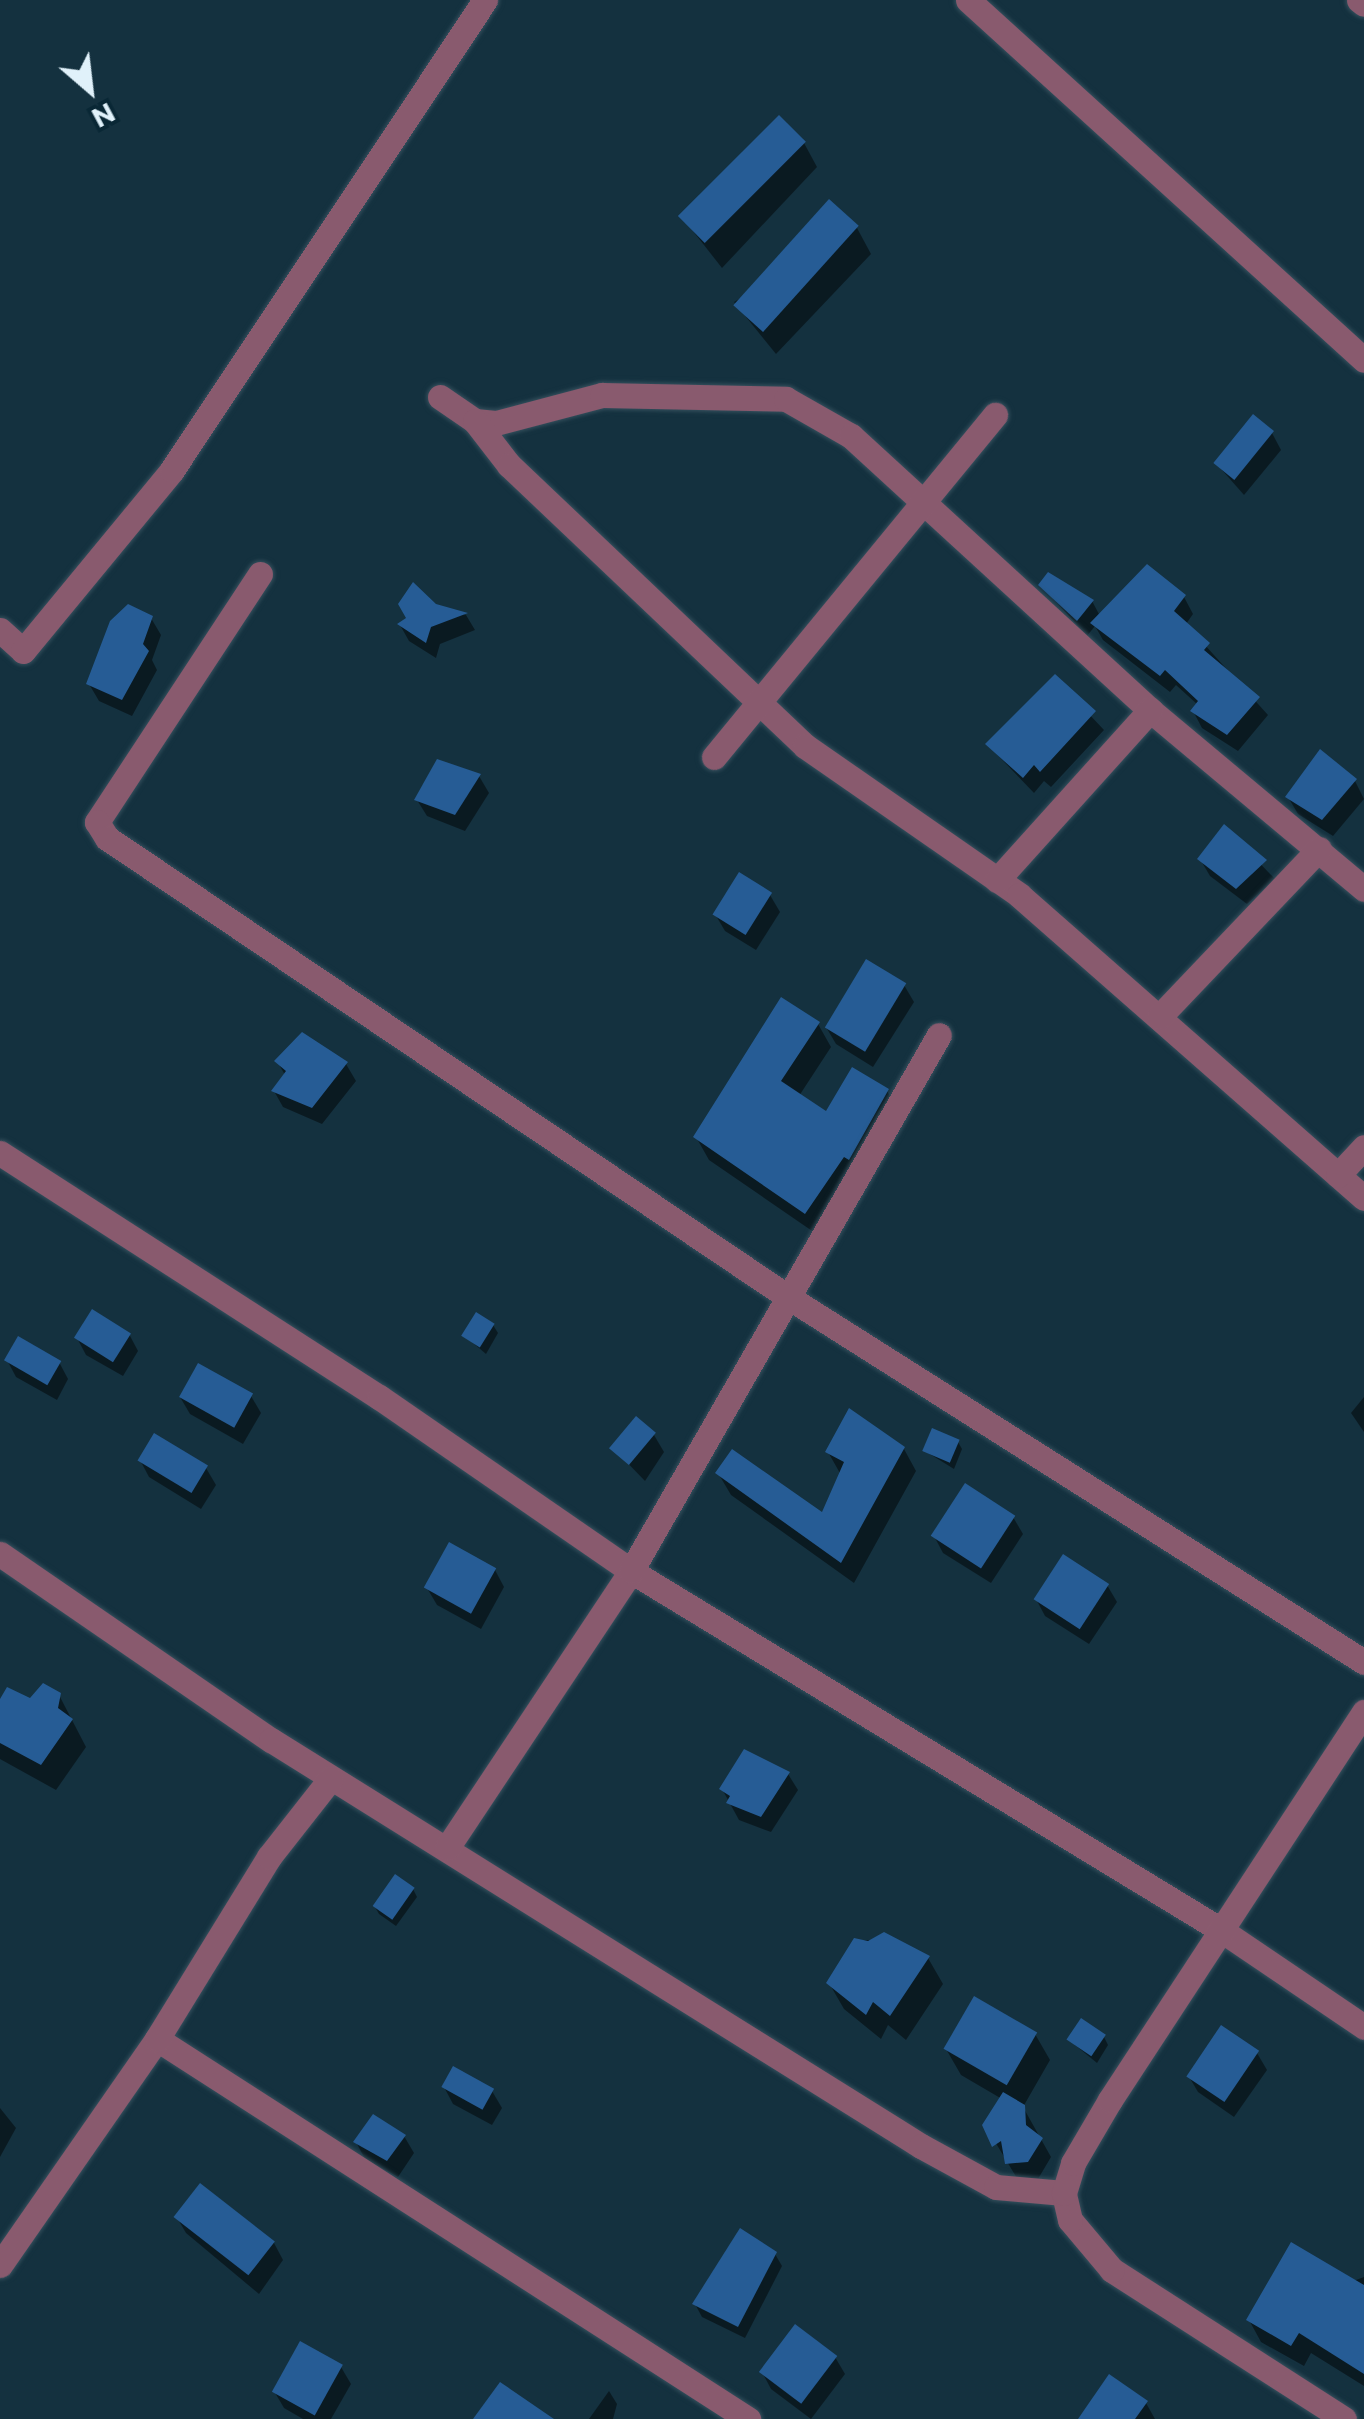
<!DOCTYPE html>
<html>
<head>
<meta charset="utf-8">
<style>
	body { margin:0 }
	#map { position:relative; width:1364px; height:2419px; overflow:hidden; background:#14313f; font-family:Commissioner,sans-serif }
	div>[style] { position:absolute }
	.shadow>* { inset:0; background:#0007 }
	.building>* { inset:0; background:#265c95; transform-origin:0 0 }
	.roads { filter:drop-shadow(0 0 2px #35505d) drop-shadow(0 0 2px #35505d) }
	.street>* { height:25px; margin:-12.5px; padding:0 12.5px; transform-origin:12.5px; border-radius:12.5px; background:#895a6e }
	span { translate:-50% -50%; white-space:nowrap; text-align:center; line-height:1.15; -webkit-text-stroke:8px #092735; paint-order:stroke }
	.north { position:absolute; left:40px; top:40px; width:100px; height:100px; -webkit-text-stroke:8px #092735; paint-order:stroke; rotate:152deg; font-size:28px; font-weight:700; line-height:40px; text-align:center; color:#e0f1fa }
	.north::after { content:''; display:block; margin:auto; width:35px; height:45px; background:#e0f1fa; clip-path:polygon(50% 0,100% 100%,50% 72%,0 100%) }
</style>
</head>
<body>
<div id="map">
	<div class="shadow">
		<i style="clip-path:polygon(804px 143px,817px 167px,722px 268px,682px 217px)"></i>
		<i style="clip-path:polygon(857px 228px,871px 254px,776px 354px,734px 302px)"></i>
		<i style="clip-path:polygon(1272px 433px,1281px 450px,1244px 495px,1215px 462px)"></i>
		<i style="clip-path:polygon(1041px 585px,1092px 601px,1100px 616px,1184px 597px,1193px 614px,1186px 624px,1268px 715px,1238px 751px,1202px 728px,1193px 711px,1198px 705px,1176px 685px,1170px 692px,1103px 640px,1095px 626px,1087px 636px)"></i>
		<i style="clip-path:polygon(434px 606px,466px 615px,475px 630px,440px 644px,436px 658px,409px 641px,400px 625px)"></i>
		<i style="clip-path:polygon(151px 618px,161px 635px,152px 660px,157px 670px,132px 716px,99px 701px,89px 684px)"></i>
		<i style="clip-path:polygon(1055px 678px,1104px 730px,1051px 787px,1044px 781px,1034px 793px,988px 745px)"></i>
		<i style="clip-path:polygon(479px 776px,489px 793px,465px 831px,427px 816px,417px 800px)"></i>
		<i style="clip-path:polygon(1355px 781px,1364px 799px,1333px 836px,1298px 814px,1288px 797px)"></i>
		<i style="clip-path:polygon(1225px 827px,1275px 879px,1247px 904px,1210px 876px,1200px 859px)"></i>
		<i style="clip-path:polygon(770px 895px,780px 912px,756px 950px,725px 931px,715px 914px)"></i>
		<i style="clip-path:polygon(904px 985px,914px 1002px,873px 1067px,836px 1044px,826px 1027px)"></i>
		<i style="clip-path:polygon(818px 1024px,831px 1047px,799px 1096px,827px 1115px,887px 1091px,900px 1114px,818px 1235px,709px 1160px,696px 1137px)"></i>
		<i style="clip-path:polygon(277px 1061px,346px 1064px,356px 1081px,322px 1124px,283px 1107px,274px 1091px,285px 1075px)"></i>
		<i style="clip-path:polygon(493px 1325px,498px 1333px,486px 1354px,465px 1336px)"></i>
		<i style="clip-path:polygon(129px 1334px,138px 1351px,123px 1376px,86px 1355px,77px 1338px)"></i>
		<i style="clip-path:polygon(7px 1360px,59px 1362px,68px 1379px,57px 1400px,16px 1377px)"></i>
		<i style="clip-path:polygon(251px 1396px,261px 1413px,243px 1444px,190px 1414px,180px 1397px)"></i>
		<i style="clip-path:polygon(1364px 1397px,1364px 1432px,1351px 1413px)"></i>
		<i style="clip-path:polygon(654px 1435px,664px 1452px,645px 1481px,616px 1451px)"></i>
		<i style="clip-path:polygon(958px 1442px,962px 1449px,954px 1469px,925px 1451px)"></i>
		<i style="clip-path:polygon(904px 1449px,916px 1471px,854px 1583px,731px 1495px,718px 1473px,823px 1516px,841px 1475px,828px 1452px)"></i>
		<i style="clip-path:polygon(140px 1460px,206px 1468px,216px 1485px,201px 1509px,149px 1477px)"></i>
		<i style="clip-path:polygon(1013px 1517px,1023px 1534px,991px 1583px,943px 1553px,934px 1536px)"></i>
		<i style="clip-path:polygon(495px 1570px,504px 1587px,481px 1629px,437px 1605px,427px 1588px)"></i>
		<i style="clip-path:polygon(1107px 1585px,1117px 1602px,1089px 1644px,1045px 1616px,1036px 1599px)"></i>
		<i style="clip-path:polygon(59px 1695px,86px 1747px,56px 1790px,0 1759px,0 1704px)"></i>
		<i style="clip-path:polygon(788px 1774px,798px 1790px,771px 1832px,739px 1820px,722px 1789px)"></i>
		<i style="clip-path:polygon(413px 1889px,417px 1897px,396px 1926px,379px 1914px,375px 1907px)"></i>
		<i style="clip-path:polygon(856px 1940px,883px 1940px,928px 1958px,943px 1984px,906px 2040px,888px 2025px,881px 2039px,844px 2009px,829px 1983px)"></i>
		<i style="clip-path:polygon(1035px 2034px,1050px 2060px,1023px 2107px,1051px 2157px,1038px 2179px,1018px 2180px,985px 2125px,1002px 2099px,961px 2075px,946px 2049px)"></i>
		<i style="clip-path:polygon(1104px 2037px,1108px 2045px,1097px 2063px,1069px 2040px)"></i>
		<i style="clip-path:polygon(1257px 2053px,1267px 2070px,1234px 2117px,1198px 2092px,1188px 2075px)"></i>
		<i style="clip-path:polygon(444px 2087px,492px 2091px,502px 2108px,492px 2125px,453px 2104px)"></i>
		<i style="clip-path:polygon(0 2108px,16px 2128px,0 2157px)"></i>
		<i style="clip-path:polygon(404px 2136px,414px 2153px,398px 2177px,365px 2159px,356px 2142px)"></i>
		<i style="clip-path:polygon(176px 2216px,274px 2243px,283px 2260px,259px 2294px,186px 2233px)"></i>
		<i style="clip-path:polygon(775px 2254px,782px 2266px,745px 2338px,702px 2317px,695px 2304px)"></i>
		<i style="clip-path:polygon(1364px 2277px,1364px 2386px,1311px 2353px,1304px 2366px,1261px 2342px,1249px 2320px)"></i>
		<i style="clip-path:polygon(795px 2328px,835px 2357px,845px 2374px,811px 2419px,771px 2389px,762px 2372px)"></i>
		<i style="clip-path:polygon(341px 2367px,351px 2384px,331px 2419px,303px 2419px,284px 2408px,274px 2391px)"></i>
		<i style="clip-path:polygon(609px 2391px,617px 2404px,613px 2419px,589px 2419px)"></i>
		<i style="clip-path:polygon(1146px 2403px,1155px 2419px,1081px 2419px)"></i>
	</div>
	<div class="building">
		<i style="left:779px;top:115px;width:38px;height:143px;rotate:45deg"></i>
		<i style="left:829px;top:199px;width:40px;height:143px;rotate:42deg"></i>
		<i style="left:1253px;top:414px;width:27px;height:63px;rotate:39deg"></i>
		<i style="clip-path:polygon(1147px 564px,1186px 595px,1174px 611px,1210px 643px,1204px 650px,1260px 697px,1227px 735px,1190px 711px,1198px 701px,1165px 670px,1160px 676px,1090px 623px)"></i>
		<i style="clip-path:polygon(1048px 572px,1094px 600px,1077px 621px,1038px 585px)"></i>
		<i style="clip-path:polygon(413px 582px,436px 604px,468px 613px,431px 627px,426px 643px,397px 624px,406px 618px,398px 604px)"></i>
		<i style="clip-path:polygon(128px 604px,153px 616px,143px 644px,149px 651px,122px 700px,86px 684px,110px 621px)"></i>
		<i style="clip-path:polygon(1055px 674px,1096px 711px,1040px 772px,1034px 765px,1023px 778px,985px 744px)"></i>
		<i style="clip-path:polygon(1320px 749px,1357px 779px,1322px 820px,1285px 797px)"></i>
		<i style="clip-path:polygon(437px 759px,481px 774px,455px 815px,414px 800px)"></i>
		<i style="clip-path:polygon(1224px 824px,1267px 860px,1236px 889px,1197px 859px)"></i>
		<i style="left:739px;top:872px;width:39px;height:50px;rotate:32deg"></i>
		<i style="left:866px;top:959px;width:47px;height:80px;rotate:31deg"></i>
		<i style="clip-path:polygon(781px 997px,820px 1022px,781px 1081px,826px 1111px,852px 1067px,889px 1089px,849px 1160px,844px 1157px,805px 1214px,693px 1137px)"></i>
		<i style="clip-path:polygon(302px 1032px,348px 1062px,312px 1108px,271px 1091px,286px 1071px,274px 1061px)"></i>
		<i style="left:92px;top:1309px;width:46px;height:34px;rotate:32deg"></i>
		<i style="left:476px;top:1312px;width:22px;height:28px;rotate:32deg"></i>
		<i style="left:18px;top:1336px;width:50px;height:28px;rotate:30deg"></i>
		<i style="left:198px;top:1363px;width:63px;height:39px;rotate:29deg"></i>
		<i style="clip-path:polygon(849px 1408px,905px 1447px,841px 1563px,715px 1473px,732px 1449px,822px 1512px,844px 1462px,825px 1452px)"></i>
		<i style="left:636px;top:1416px;width:26px;height:42px;rotate:40deg"></i>
		<i style="left:932px;top:1428px;width:30px;height:25px;rotate:23deg"></i>
		<i style="left:154px;top:1433px;width:63px;height:32px;rotate:31deg"></i>
		<i style="left:965px;top:1483px;width:60px;height:63px;rotate:33deg"></i>
		<i style="left:449px;top:1542px;width:54px;height:52px;rotate:29deg"></i>
		<i style="left:1063px;top:1554px;width:55px;height:54px;rotate:33deg"></i>
		<i style="clip-path:polygon(43px 1683px,61px 1693px,58px 1708px,73px 1719px,41px 1765px,0 1743px,0 1699px,7px 1687px,30px 1698px)"></i>
		<i style="clip-path:polygon(744px 1749px,790px 1772px,761px 1817px,726px 1803px,730px 1796px,719px 1789px)"></i>
		<i style="left:395px;top:1874px;width:24px;height:39px;rotate:35deg"></i>
		<i style="clip-path:polygon(884px 1932px,930px 1956px,890px 2016px,873px 2002px,866px 2015px,826px 1983px,854px 1938px,868px 1941px)"></i>
		<i style="left:974px;top:1996px;width:73px;height:61px;rotate:30deg"></i>
		<i style="left:1081px;top:2018px;width:30px;height:26px;rotate:34deg"></i>
		<i style="left:1221px;top:2025px;width:46px;height:62px;rotate:34deg"></i>
		<i style="left:453px;top:2066px;width:47px;height:24px;rotate:29deg"></i>
		<i style="clip-path:polygon(1003px 2092px,1025px 2105px,1026px 2125px,1043px 2138px,1028px 2162px,1005px 2164px,1001px 2141px,992px 2147px,982px 2125px)"></i>
		<i style="clip-path:polygon(373px 2114px,406px 2135px,387px 2161px,353px 2142px)"></i>
		<i style="left:200px;top:2183px;width:95px;height:43px;rotate:38deg"></i>
		<i style="clip-path:polygon(740px 2228px,777px 2252px,738px 2327px,692px 2304px)"></i>
		<i style="clip-path:polygon(1291px 2242px,1364px 2285px,1364px 2374px,1299px 2333px,1291px 2346px,1246px 2320px)"></i>
		<i style="left:795px;top:2324px;width:53px;height:60px;rotate:37deg"></i>
		<i style="left:300px;top:2341px;width:49px;height:58px;rotate:29deg"></i>
		<i style="clip-path:polygon(1109px 2374px,1148px 2401px,1135px 2419px,1078px 2419px)"></i>
		<i style="clip-path:polygon(500px 2382px,554px 2419px,473px 2419px)"></i>
	</div>
	<div class="roads">
		<div class="street">
			<i style="left:968px;top:0;width:535px;rotate:42.27deg"></i>
			<i style="left:1359px;top:0;width:6px;rotate:39deg"></i>
			<i style="left:440px;top:397px;width:42px;rotate:34.4deg"></i>
			<i style="left:475px;top:421px;width:21px;rotate:5deg"></i>
			<i style="left:496px;top:423px;width:110px;rotate:-14.8deg"></i>
			<i style="left:602px;top:395px;width:184px;rotate:1.2deg"></i>
			<i style="left:786px;top:399px;width:75px;rotate:29.6deg"></i>
			<i style="left:851px;top:436px;width:406px;rotate:42.5deg"></i>
			<i style="left:1150px;top:710px;width:279px;rotate:39.9deg"></i>
			<i style="left:475px;top:421px;width:56px;rotate:52.3deg"></i>
			<i style="left:509px;top:465px;width:408px;rotate:43.5deg"></i>
			<i style="left:805px;top:746px;width:261px;rotate:34.8deg"></i>
			<i style="left:1019px;top:895px;width:459px;rotate:41.3deg"></i>
			<i style="left:260px;top:574px;width:297px;rotate:123.3deg"></i>
			<i style="left:97px;top:822px;width:19px;rotate:58deg"></i>
			<i style="left:107px;top:838px;width:821px;rotate:33.98deg"></i>
			<i style="left:788px;top:1297px;width:682px;rotate:32.36deg"></i>
			<i style="left:0;top:630px;width:31px;rotate:42deg"></i>
			<i style="left:23px;top:651px;width:234px;rotate:-50.5deg"></i>
			<i style="left:172px;top:470px;width:565px;rotate:-56.34deg"></i>
			<i style="left:714px;top:757px;width:443px;rotate:-50.6deg"></i>
			<i style="left:997px;top:880px;width:229px;rotate:-48deg"></i>
			<i style="left:1159px;top:1017px;width:232px;rotate:-46.4deg"></i>
			<i style="left:0;top:1153px;width:451px;rotate:32.8deg"></i>
			<i style="left:379px;top:1397px;width:306px;rotate:34.6deg"></i>
			<i style="left:631px;top:1571px;width:691px;rotate:31.32deg"></i>
			<i style="left:1221px;top:1930px;width:173px;rotate:34.1deg"></i>
			<i style="left:1338px;top:1175px;width:38px;rotate:-47deg"></i>
			<i style="left:0;top:1554px;width:329px;rotate:34.5deg"></i>
			<i style="left:271px;top:1740px;width:766px;rotate:31.99deg"></i>
			<i style="left:921px;top:2146px;width:85px;rotate:28.7deg"></i>
			<i style="left:996px;top:2187px;width:68px;rotate:5deg"></i>
			<i style="left:447px;top:1848px;width:333px;rotate:-56.4deg"></i>
			<i style="left:631px;top:1571px;width:618px;rotate:-60.12deg"></i>
			<i style="left:157px;top:2039px;width:703px;rotate:32.74deg"></i>
			<i style="left:0;top:2265px;width:275px;rotate:-55.2deg"></i>
			<i style="left:157px;top:2039px;width:214px;rotate:-58.4deg"></i>
			<i style="left:269px;top:1857px;width:100px;rotate:-51.9deg"></i>
			<i style="left:1344px;top:2419px;width:276px;rotate:-147.3deg"></i>
			<i style="left:1112px;top:2270px;width:65px;rotate:-130deg"></i>
			<i style="left:1070px;top:2220px;width:28px;rotate:-103deg"></i>
			<i style="left:1064px;top:2193px;width:31px;rotate:-73deg"></i>
			<i style="left:1073px;top:2163px;width:73px;rotate:-59.6deg"></i>
			<i style="left:1110px;top:2100px;width:464px;rotate:-56.8deg"></i>
		</div>
	</div>
	<div class="north">N</div>
</div>
</body>
</html>
